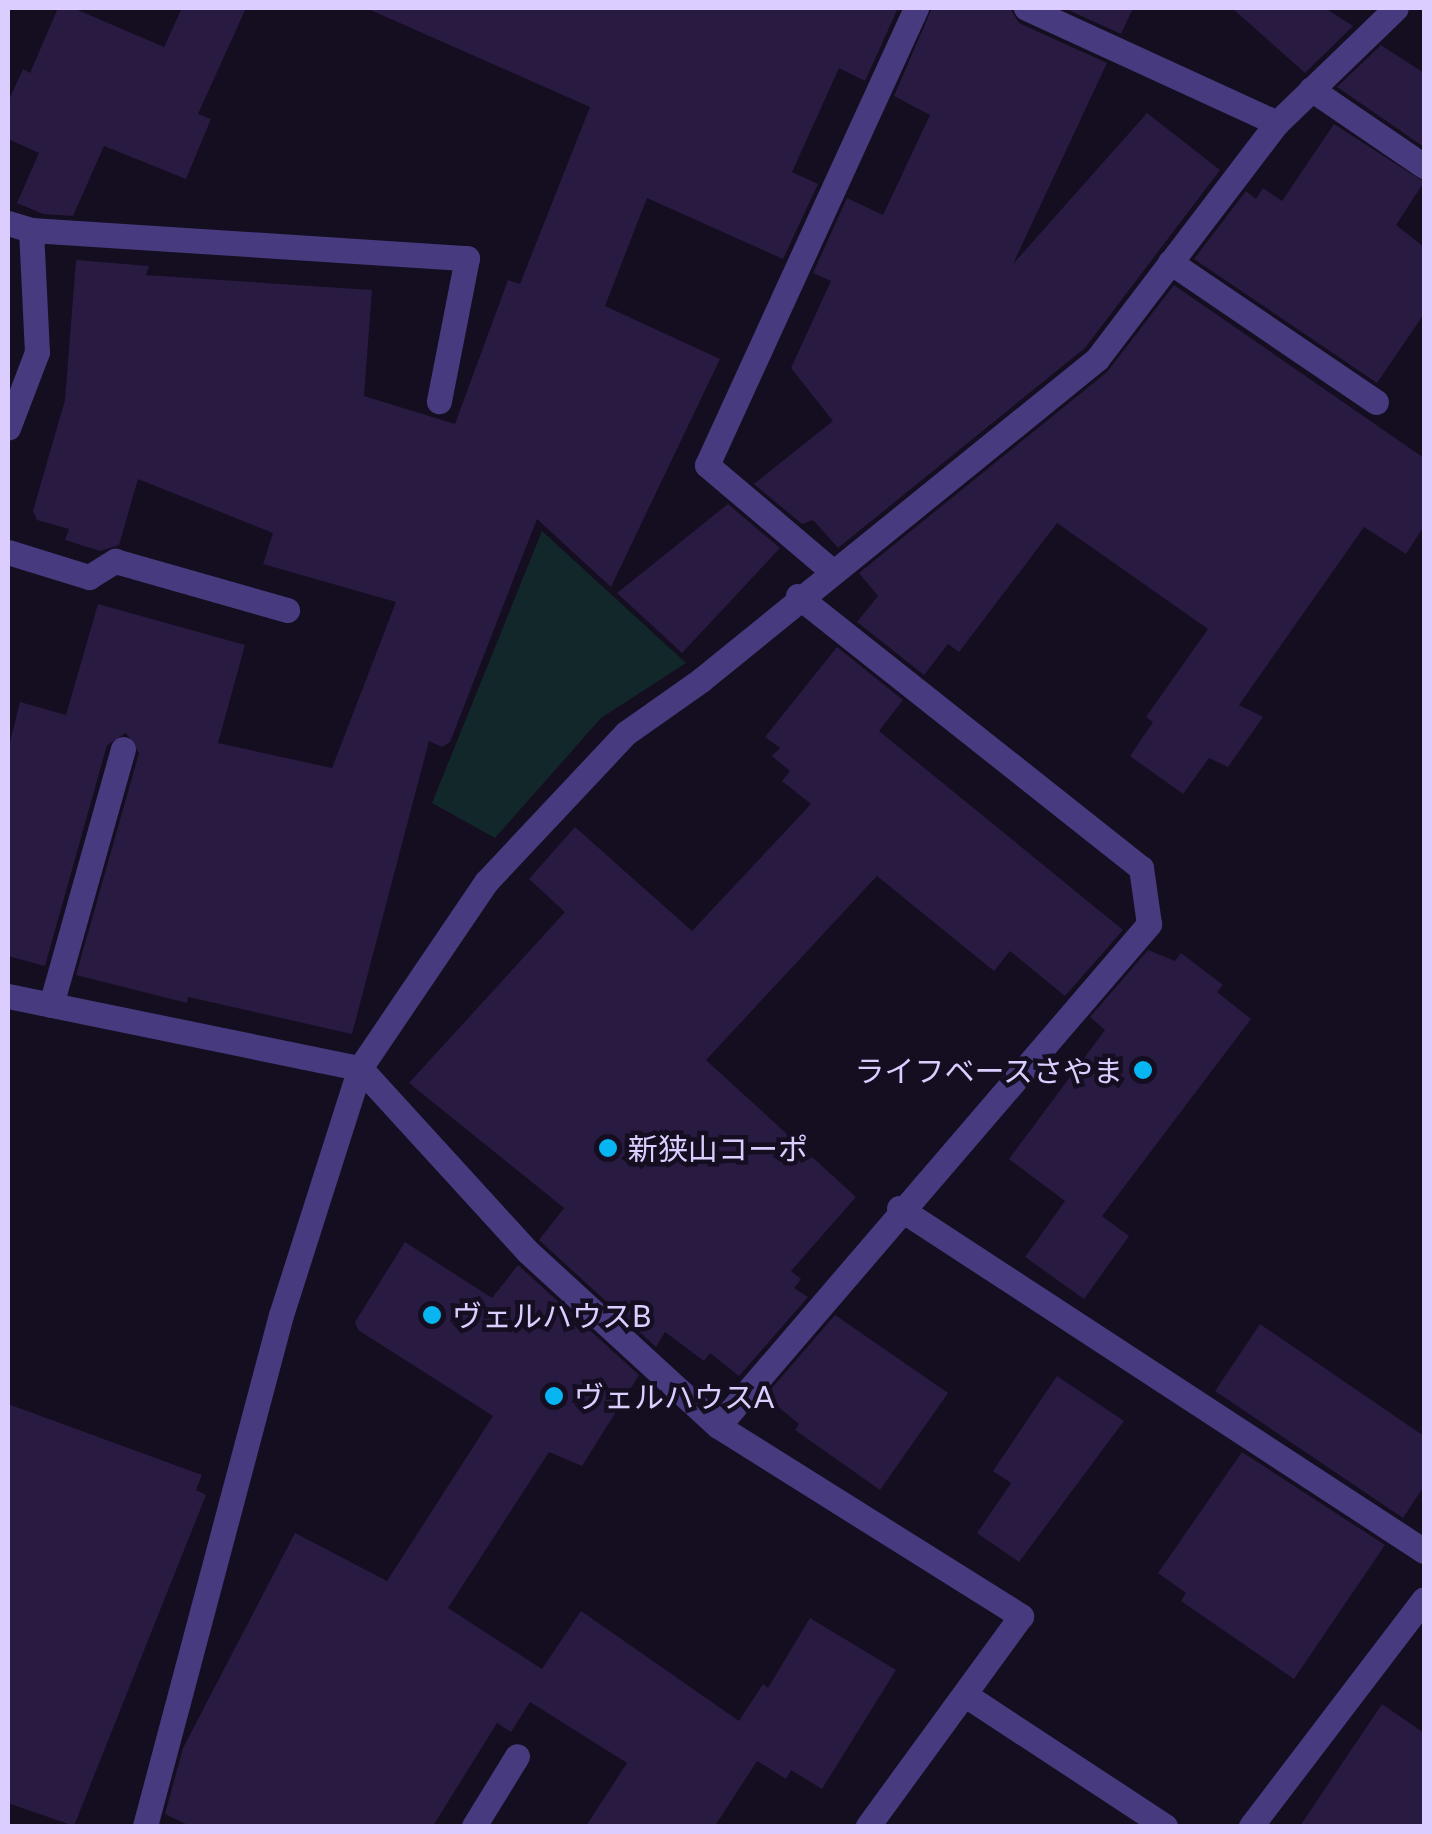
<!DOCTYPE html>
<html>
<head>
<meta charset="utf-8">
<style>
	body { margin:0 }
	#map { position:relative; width:1432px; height:1834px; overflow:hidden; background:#140e20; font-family:Lato,"Noto Sans JP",sans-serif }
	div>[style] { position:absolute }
	.green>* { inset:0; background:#11272a }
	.building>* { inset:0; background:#281a41 }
	.lane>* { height:25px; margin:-12.5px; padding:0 12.5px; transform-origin:12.5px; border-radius:12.5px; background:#473a7e }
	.street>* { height:25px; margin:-12.5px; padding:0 12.5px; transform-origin:12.5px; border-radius:12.5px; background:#473a7e }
	.dots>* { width:28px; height:28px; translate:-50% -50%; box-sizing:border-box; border:5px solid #140e20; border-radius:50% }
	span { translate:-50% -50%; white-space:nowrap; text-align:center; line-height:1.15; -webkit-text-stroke:9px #140e20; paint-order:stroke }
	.poi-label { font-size:30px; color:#dbcefe }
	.right { translate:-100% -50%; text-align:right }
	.left { translate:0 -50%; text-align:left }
	.frame { position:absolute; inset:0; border:10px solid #dbcefe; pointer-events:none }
</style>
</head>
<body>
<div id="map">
	<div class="green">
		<i style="clip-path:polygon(542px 531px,686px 663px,601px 718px,495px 838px,432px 803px)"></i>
	</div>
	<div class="building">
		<i style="clip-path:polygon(58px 8px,73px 8px,164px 47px,182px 8px,246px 8px,198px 114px,211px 119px,186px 179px,104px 146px,73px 216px,43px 214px,17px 203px,39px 153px,8px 139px,8px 102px,23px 69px,30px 73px)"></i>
		<i style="clip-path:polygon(366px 8px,898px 8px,865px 81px,839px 68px,792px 172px,818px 184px,783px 259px,647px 198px,605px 306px,720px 359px,611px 587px,537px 519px,450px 742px,442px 747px,429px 741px,352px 1034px,188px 997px,187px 1003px,76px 975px,139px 753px,126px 733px,107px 745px,45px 966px,8px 956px,8px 750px,20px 702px,66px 715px,98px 604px,245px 645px,218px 743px,332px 768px,396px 602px,263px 564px,273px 533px,138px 479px,119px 545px,100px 551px,65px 540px,69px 529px,37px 520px,33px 511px,65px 400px,76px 260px,149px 266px,146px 275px,372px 290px,364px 396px,455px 424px,508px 280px,520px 284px,590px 107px)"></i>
		<i style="clip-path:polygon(932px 8px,1010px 8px,1019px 23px,1107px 63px,1013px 264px,1147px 113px,1220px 170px,1085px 348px,838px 548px,813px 520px,802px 524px,754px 484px,833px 421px,791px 368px,831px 281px,813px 273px,847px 198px,883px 215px,930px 115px,894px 96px)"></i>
		<i style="clip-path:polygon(1064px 8px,1133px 8px,1121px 34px)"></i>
		<i style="clip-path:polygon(1232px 8px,1325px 8px,1353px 26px,1305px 73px)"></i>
		<i style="clip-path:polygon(1381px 45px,1424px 73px,1424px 147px,1337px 87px)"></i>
		<i style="clip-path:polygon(1334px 124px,1424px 182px,1396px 225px,1424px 247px,1424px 314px,1377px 383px,1194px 259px,1246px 191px,1256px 199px,1263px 188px,1282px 201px)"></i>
		<i style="clip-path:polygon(1174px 285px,1424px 458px,1424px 526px,1406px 554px,1364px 527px,1239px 705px,1263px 717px,1228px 767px,1209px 758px,1183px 794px,1130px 756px,1153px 722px,1146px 717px,1208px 629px,1057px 523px,959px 652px,948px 644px,924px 675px,857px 622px,878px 596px,859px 573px,1107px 372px)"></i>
		<i style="clip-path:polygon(728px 504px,780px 548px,682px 653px,617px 593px)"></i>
		<i style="clip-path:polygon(837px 647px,903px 700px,879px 731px,1123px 930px,1065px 996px,1010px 951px,994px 971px,877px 876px,706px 1060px,856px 1197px,791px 1271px,801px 1279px,794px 1288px,808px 1297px,739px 1376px,710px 1353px,704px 1361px,665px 1332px,656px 1347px,539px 1240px,564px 1208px,409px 1083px,565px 912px,529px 879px,575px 827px,692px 931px,811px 804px,782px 781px,790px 771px,772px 756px,780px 748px,765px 737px)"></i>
		<i style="clip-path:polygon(1148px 950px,1175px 961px,1181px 953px,1223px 985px,1217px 992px,1251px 1019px,1102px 1216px,1129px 1236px,1084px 1299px,1025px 1257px,1065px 1201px,1009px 1159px,1105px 1030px,1090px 1017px)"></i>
		<i style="clip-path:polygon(405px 1242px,492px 1298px,518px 1265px,639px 1375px,582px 1466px,549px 1452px,448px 1608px,542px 1669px,581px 1611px,739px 1721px,763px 1684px,768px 1688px,810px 1618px,896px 1670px,822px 1789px,791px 1770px,786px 1779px,757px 1761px,715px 1826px,586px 1826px,627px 1763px,530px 1702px,511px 1732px,497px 1723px,433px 1826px,190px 1826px,165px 1814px,183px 1748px,295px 1533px,387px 1581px,493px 1416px,358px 1330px,355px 1322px)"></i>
		<i style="clip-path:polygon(835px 1315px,948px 1393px,880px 1490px,795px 1430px,799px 1424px,765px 1396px)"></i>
		<i style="clip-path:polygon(1260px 1324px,1424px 1436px,1424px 1486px,1403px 1518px,1215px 1391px)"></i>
		<i style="clip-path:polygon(1057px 1376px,1124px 1421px,1019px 1562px,977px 1533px,1011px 1483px,993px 1471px)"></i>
		<i style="clip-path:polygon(8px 1404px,202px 1475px,196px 1490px,206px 1495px,74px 1826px,8px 1803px)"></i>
		<i style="clip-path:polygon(1242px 1452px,1385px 1545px,1294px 1679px,1181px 1601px,1186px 1593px,1158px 1573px)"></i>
		<i style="clip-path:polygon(1382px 1704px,1424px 1733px,1424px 1826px,1300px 1826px)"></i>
	</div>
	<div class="lane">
		<i style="left:1311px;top:89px;width:137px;rotate:34.3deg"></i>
		<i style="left:31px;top:230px;width:437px;rotate:3.7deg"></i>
		<i style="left:467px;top:258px;width:146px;rotate:101.1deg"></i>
		<i style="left:1170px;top:262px;width:249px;rotate:34.2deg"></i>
		<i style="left:8px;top:552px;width:85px;rotate:17.2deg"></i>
		<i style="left:89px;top:577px;width:31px;rotate:-32deg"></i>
		<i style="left:115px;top:561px;width:179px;rotate:15.9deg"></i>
		<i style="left:51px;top:1005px;width:266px;rotate:-74.3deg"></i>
		<i style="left:474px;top:1826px;width:82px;rotate:-58.4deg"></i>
	</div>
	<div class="street">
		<i style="left:1026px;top:8px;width:276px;rotate:24.6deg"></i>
		<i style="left:8px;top:223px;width:24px;rotate:17deg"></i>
		<i style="left:31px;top:230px;width:122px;rotate:87.2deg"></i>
		<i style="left:37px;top:352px;width:81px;rotate:110.9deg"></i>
		<i style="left:832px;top:571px;width:164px;rotate:-139.7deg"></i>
		<i style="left:707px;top:465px;width:503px;rotate:-65.42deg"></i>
		<i style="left:8px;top:996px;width:359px;rotate:11.6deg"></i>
		<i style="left:360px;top:1068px;width:248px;rotate:47.6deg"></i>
		<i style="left:527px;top:1251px;width:259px;rotate:42.5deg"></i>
		<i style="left:718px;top:1426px;width:358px;rotate:32.1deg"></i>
		<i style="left:1021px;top:1616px;width:260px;rotate:126.1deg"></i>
		<i style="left:899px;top:1208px;width:627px;rotate:33.16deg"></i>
		<i style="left:718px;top:1426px;width:662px;rotate:-49.35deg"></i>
		<i style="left:1149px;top:924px;width:57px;rotate:-98.1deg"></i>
		<i style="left:1141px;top:868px;width:438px;rotate:-141.6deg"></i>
		<i style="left:967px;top:1696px;width:237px;rotate:33.3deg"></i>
		<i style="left:145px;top:1826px;width:529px;rotate:-75.1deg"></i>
		<i style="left:281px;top:1315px;width:259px;rotate:-72.3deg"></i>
		<i style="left:360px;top:1068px;width:225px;rotate:-55.9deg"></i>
		<i style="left:486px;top:882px;width:204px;rotate:-46.8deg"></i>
		<i style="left:626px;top:733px;width:92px;rotate:-35.2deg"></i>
		<i style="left:701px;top:680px;width:510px;rotate:-39.03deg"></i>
		<i style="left:1097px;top:359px;width:297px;rotate:-52.7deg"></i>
		<i style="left:1277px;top:123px;width:165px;rotate:-44deg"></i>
		<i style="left:1251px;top:1826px;width:285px;rotate:-52.7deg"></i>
	</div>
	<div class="dots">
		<i style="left:1143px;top:1070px;background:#07b5f1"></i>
		<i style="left:608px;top:1148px;background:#07b5f1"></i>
		<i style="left:432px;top:1315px;background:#07b5f1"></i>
		<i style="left:554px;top:1396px;background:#07b5f1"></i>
	</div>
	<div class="poi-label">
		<span class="right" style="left:1123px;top:1070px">ライフベースさやま</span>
		<span class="left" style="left:628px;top:1148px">新狭山コーポ</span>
		<span class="left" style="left:452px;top:1315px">ヴェルハウスB</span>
		<span class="left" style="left:574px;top:1396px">ヴェルハウスA</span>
	</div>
	<div class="frame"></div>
</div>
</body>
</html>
